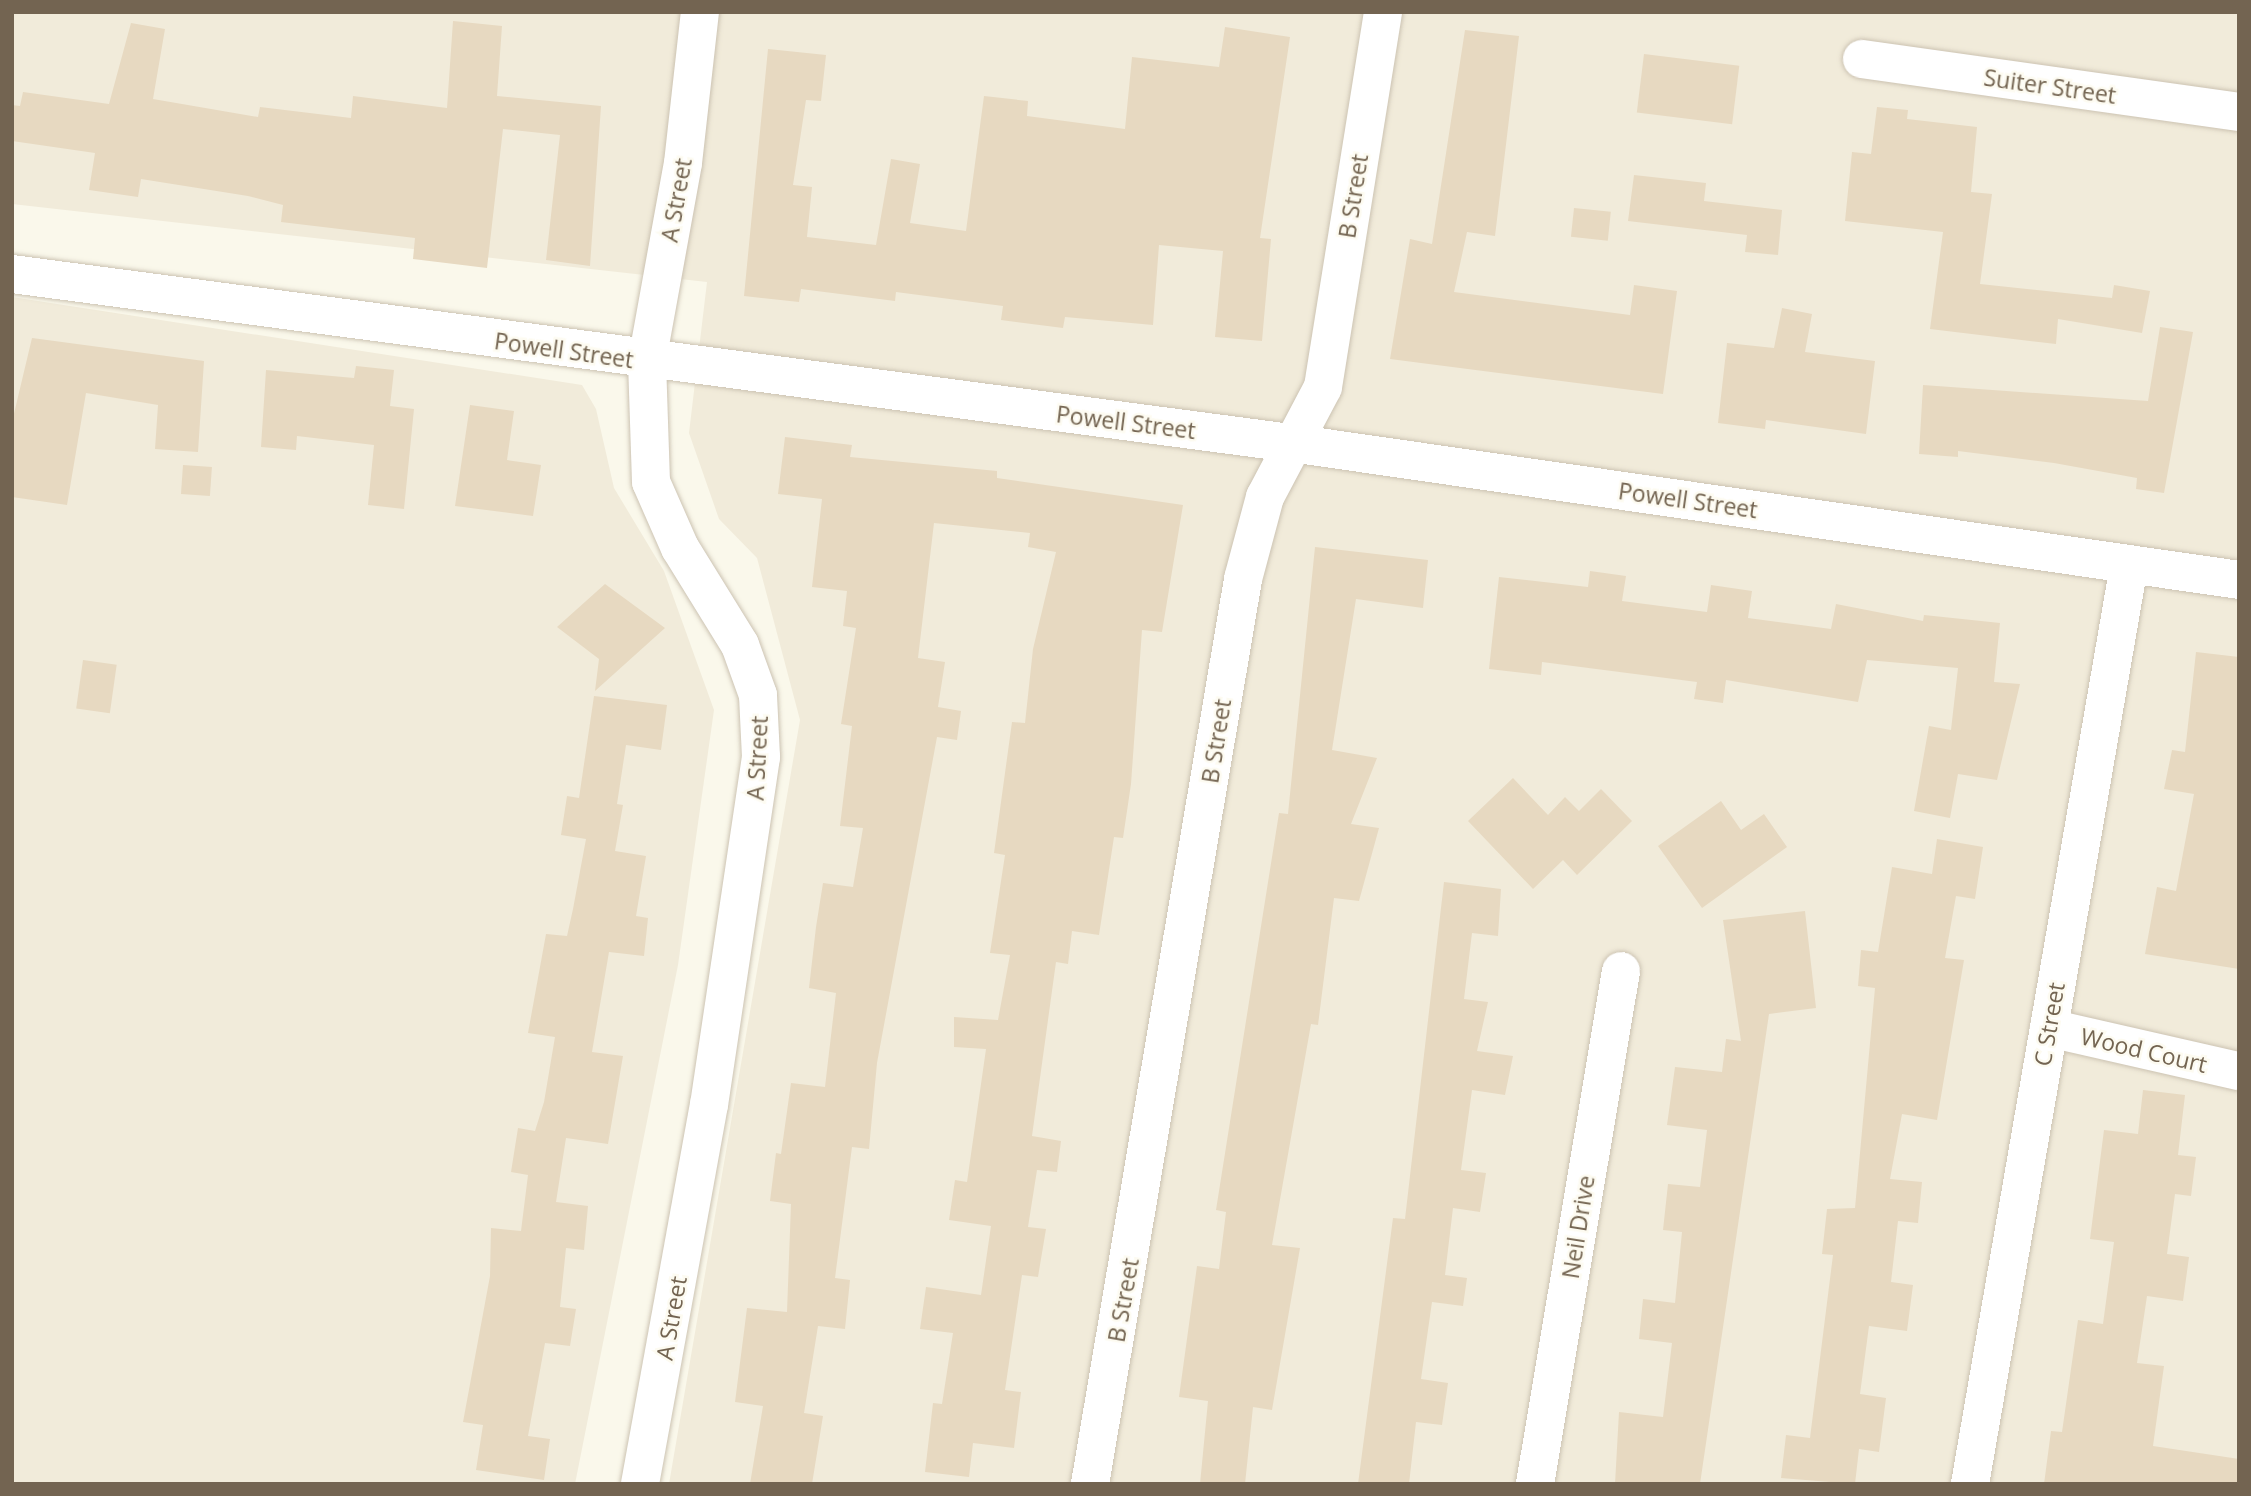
<!DOCTYPE html>
<html>
<head>
<meta charset="utf-8">
<style>
	body { margin:0 }
	#map { position:relative; width:2251px; height:1496px; overflow:hidden; background:#faf8eb; font-family:"Open Sans",sans-serif }
	div>[style] { position:absolute }
	.residential>* { inset:0; background:#f1ebda }
	.building>* { inset:0; background:#e7d9c1; transform-origin:0 0 }
	.roads { filter:drop-shadow(0 0 2px #ccc3b2) drop-shadow(0 0 2px #ccc3b2) }
	.minor>* { height:38px; margin:-19px; padding:0 19px; transform-origin:19px; border-radius:19px; background:#fff }
	span { translate:-50% -50%; white-space:nowrap; text-align:center; line-height:1.15; -webkit-text-stroke:5px #fdfbf1; paint-order:stroke }
	.street-label { font-size:23px; color:#736451 }
	.frame { position:absolute; inset:0; border:14px solid #736451; pointer-events:none }
</style>
</head>
<body>
<div id="map">
	<div class="residential">
		<i style="clip-path:polygon(12px 12px,2239px 12px,2239px 1484px,669px 1484px,800px 720px,757px 558px,719px 519px,689px 433px,707px 282px,12px 204px)"></i>
		<i style="clip-path:polygon(12px 297px,582px 385px,596px 409px,614px 488px,664px 571px,714px 710px,678px 965px,575px 1484px,12px 1484px)"></i>
	</div>
	<div class="building">
		<i style="clip-path:polygon(453px 21px,502px 26px,497px 96px,601px 106px,590px 266px,546px 260px,560px 135px,503px 129px,487px 268px,413px 259px,415px 238px,281px 222px,283px 205px,248px 196px,141px 179px,138px 197px,89px 190px,95px 153px,12px 141px,12px 105px,20px 106px,23px 92px,109px 104px,131px 23px,165px 29px,153px 99px,258px 117px,260px 107px,351px 118px,353px 96px,447px 108px)"></i>
		<i style="clip-path:polygon(1225px 27px,1290px 37px,1260px 238px,1271px 239px,1262px 341px,1215px 337px,1223px 251px,1159px 245px,1153px 325px,1065px 317px,1063px 328px,1001px 320px,1003px 306px,896px 292px,895px 301px,801px 289px,799px 302px,744px 296px,768px 49px,826px 55px,821px 101px,806px 100px,793px 185px,812px 187px,807px 237px,876px 245px,891px 159px,920px 164px,910px 223px,966px 231px,984px 96px,1028px 101px,1027px 116px,1125px 129px,1132px 57px,1219px 67px)"></i>
		<i style="clip-path:polygon(1465px 30px,1519px 36px,1495px 236px,1467px 232px,1454px 292px,1630px 315px,1634px 285px,1677px 291px,1663px 394px,1390px 359px,1410px 239px,1432px 244px)"></i>
		<i style="left:1644px;top:54px;width:96px;height:59px;rotate:7deg"></i>
		<i style="clip-path:polygon(1877px 107px,1908px 110px,1907px 119px,1977px 127px,1971px 192px,1992px 194px,1980px 284px,2112px 298px,2114px 285px,2150px 291px,2142px 333px,2058px 319px,2056px 344px,1930px 329px,1943px 232px,1845px 221px,1852px 152px,1871px 154px)"></i>
		<i style="clip-path:polygon(1634px 175px,1706px 183px,1704px 201px,1782px 210px,1778px 255px,1745px 252px,1747px 235px,1628px 221px)"></i>
		<i style="left:1574px;top:208px;width:37px;height:29px;rotate:6deg"></i>
		<i style="clip-path:polygon(1782px 308px,1812px 314px,1805px 352px,1875px 361px,1866px 434px,1766px 420px,1765px 429px,1718px 423px,1727px 343px,1774px 348px)"></i>
		<i style="clip-path:polygon(2160px 327px,2193px 332px,2164px 493px,2136px 489px,2137px 478px,2054px 463px,1958px 451px,1958px 457px,1919px 454px,1923px 385px,2148px 401px)"></i>
		<i style="clip-path:polygon(32px 338px,204px 361px,198px 452px,155px 449px,158px 405px,86px 393px,67px 505px,12px 497px,12px 422px)"></i>
		<i style="clip-path:polygon(356px 366px,394px 370px,390px 406px,414px 409px,404px 509px,368px 505px,374px 445px,297px 436px,296px 450px,261px 447px,266px 370px,354px 378px)"></i>
		<i style="clip-path:polygon(470px 405px,514px 411px,507px 460px,541px 465px,533px 516px,455px 506px)"></i>
		<i style="clip-path:polygon(785px 437px,852px 445px,850px 457px,997px 471px,997px 478px,1183px 505px,1162px 632px,1142px 630px,1131px 784px,1123px 838px,1114px 837px,1099px 935px,1072px 931px,1068px 964px,1056px 962px,1032px 1136px,1061px 1141px,1057px 1172px,1037px 1170px,1028px 1227px,1046px 1229px,1038px 1277px,1022px 1275px,1005px 1390px,1021px 1392px,1014px 1448px,973px 1443px,969px 1477px,925px 1472px,933px 1403px,942px 1404px,953px 1333px,920px 1329px,926px 1287px,981px 1295px,991px 1226px,949px 1220px,955px 1180px,967px 1182px,986px 1049px,954px 1047px,954px 1017px,998px 1020px,1010px 955px,990px 953px,1005px 855px,994px 853px,1012px 722px,1025px 723px,1033px 649px,1056px 552px,1028px 547px,1030px 533px,934px 523px,918px 658px,945px 662px,938px 707px,961px 711px,957px 740px,937px 737px,877px 1063px,869px 1149px,852px 1147px,835px 1278px,850px 1280px,845px 1329px,818px 1326px,804px 1413px,823px 1416px,812px 1484px,750px 1484px,763px 1406px,735px 1402px,747px 1308px,787px 1312px,791px 1204px,770px 1201px,776px 1153px,781px 1154px,791px 1083px,825px 1087px,836px 993px,809px 988px,816px 927px,823px 883px,853px 887px,863px 828px,840px 826px,852px 726px,841px 724px,856px 628px,843px 626px,847px 591px,812px 587px,822px 499px,778px 494px)"></i>
		<i style="left:183px;top:465px;width:29px;height:29px;rotate:4deg"></i>
		<i style="clip-path:polygon(1315px 547px,1428px 560px,1423px 608px,1356px 599px,1332px 750px,1377px 758px,1351px 824px,1379px 828px,1359px 901px,1334px 898px,1318px 1025px,1311px 1024px,1272px 1245px,1300px 1248px,1272px 1410px,1253px 1407px,1245px 1484px,1200px 1484px,1208px 1401px,1179px 1397px,1197px 1266px,1219px 1269px,1226px 1212px,1216px 1210px,1279px 813px,1288px 814px)"></i>
		<i style="clip-path:polygon(1590px 571px,1626px 576px,1622px 601px,1707px 612px,1711px 585px,1752px 591px,1748px 618px,1831px 629px,1836px 604px,1923px 621px,1924px 615px,2000px 623px,1994px 682px,2020px 684px,1997px 780px,1958px 774px,1950px 818px,1914px 811px,1929px 726px,1951px 730px,1958px 668px,1867px 660px,1858px 702px,1726px 680px,1723px 703px,1694px 699px,1697px 682px,1542px 662px,1541px 675px,1489px 669px,1499px 577px,1588px 587px)"></i>
		<i style="clip-path:polygon(605px 584px,665px 628px,595px 691px,599px 659px,557px 627px)"></i>
		<i style="clip-path:polygon(2196px 652px,2239px 657px,2239px 969px,2145px 954px,2157px 887px,2176px 891px,2194px 794px,2164px 789px,2172px 750px,2185px 752px)"></i>
		<i style="left:83px;top:660px;width:34px;height:49px;rotate:8deg"></i>
		<i style="clip-path:polygon(594px 696px,667px 705px,661px 750px,626px 745px,617px 804px,623px 805px,615px 851px,646px 856px,636px 916px,648px 918px,644px 956px,609px 952px,592px 1052px,623px 1056px,608px 1144px,566px 1138px,556px 1202px,588px 1206px,584px 1250px,566px 1248px,560px 1307px,576px 1309px,570px 1346px,545px 1343px,528px 1436px,550px 1439px,544px 1480px,476px 1470px,483px 1425px,463px 1422px,490px 1276px,491px 1228px,521px 1231px,528px 1175px,511px 1172px,518px 1128px,535px 1131px,544px 1102px,555px 1037px,528px 1033px,546px 934px,567px 936px,573px 909px,586px 839px,561px 835px,567px 796px,579px 798px)"></i>
		<i style="clip-path:polygon(1513px 778px,1548px 815px,1565px 797px,1579px 811px,1601px 789px,1632px 821px,1577px 875px,1563px 860px,1533px 889px,1468px 821px)"></i>
		<i style="clip-path:polygon(1721px 801px,1741px 830px,1764px 814px,1787px 847px,1702px 908px,1658px 846px)"></i>
		<i style="clip-path:polygon(1937px 839px,1983px 847px,1975px 899px,1956px 896px,1945px 958px,1964px 960px,1937px 1120px,1902px 1114px,1890px 1179px,1922px 1182px,1918px 1223px,1898px 1221px,1891px 1282px,1913px 1285px,1907px 1331px,1869px 1326px,1860px 1394px,1886px 1398px,1879px 1452px,1859px 1449px,1855px 1484px,1781px 1478px,1786px 1435px,1810px 1438px,1833px 1255px,1822px 1254px,1827px 1209px,1855px 1208px,1875px 988px,1858px 986px,1861px 950px,1878px 952px,1892px 867px,1932px 874px)"></i>
		<i style="clip-path:polygon(1444px 882px,1501px 889px,1498px 936px,1472px 933px,1464px 999px,1488px 1002px,1477px 1051px,1513px 1056px,1505px 1095px,1472px 1090px,1461px 1170px,1486px 1173px,1480px 1212px,1453px 1208px,1445px 1275px,1467px 1278px,1463px 1306px,1432px 1302px,1421px 1379px,1448px 1383px,1442px 1425px,1416px 1422px,1409px 1484px,1358px 1484px,1393px 1218px,1405px 1219px)"></i>
		<i style="clip-path:polygon(1805px 911px,1816px 1008px,1769px 1014px,1700px 1484px,1615px 1484px,1619px 1412px,1663px 1417px,1672px 1343px,1639px 1339px,1643px 1299px,1675px 1303px,1682px 1232px,1663px 1230px,1668px 1184px,1700px 1187px,1707px 1130px,1667px 1125px,1675px 1067px,1722px 1072px,1726px 1039px,1741px 1041px,1723px 920px)"></i>
		<i style="clip-path:polygon(2143px 1090px,2185px 1095px,2178px 1155px,2196px 1157px,2191px 1196px,2175px 1194px,2167px 1254px,2189px 1257px,2183px 1301px,2147px 1296px,2137px 1363px,2164px 1366px,2153px 1446px,2239px 1459px,2239px 1484px,2044px 1484px,2051px 1431px,2062px 1432px,2078px 1320px,2103px 1324px,2114px 1242px,2090px 1239px,2104px 1130px,2138px 1134px)"></i>
	</div>
	<div class="roads">
		<div class="minor">
			<i style="left:1862px;top:59px;width:381px;rotate:8deg"></i>
			<i style="left:12px;top:274px;width:1297px;rotate:7.53deg"></i>
			<i style="left:1298px;top:444px;width:951px;rotate:8.22deg"></i>
			<i style="left:2049px;top:1028px;width:195px;rotate:12.8deg"></i>
			<i style="left:640px;top:1484px;width:385px;rotate:-79.7deg"></i>
			<i style="left:709px;top:1105px;width:352px;rotate:-81.5deg"></i>
			<i style="left:761px;top:757px;width:62px;rotate:-92.8deg"></i>
			<i style="left:758px;top:695px;width:53px;rotate:-109.8deg"></i>
			<i style="left:740px;top:645px;width:114px;rotate:-121.7deg"></i>
			<i style="left:680px;top:548px;width:72px;rotate:-113.7deg"></i>
			<i style="left:651px;top:482px;width:121px;rotate:-91.9deg"></i>
			<i style="left:647px;top:361px;width:201px;rotate:-79.7deg"></i>
			<i style="left:683px;top:163px;width:152px;rotate:-83.6deg"></i>
			<i style="left:1090px;top:1484px;width:918px;rotate:-80.4deg"></i>
			<i style="left:1243px;top:579px;width:85px;rotate:-75deg"></i>
			<i style="left:1265px;top:497px;width:124px;rotate:-62.2deg"></i>
			<i style="left:1323px;top:387px;width:380px;rotate:-80.9deg"></i>
			<i style="left:1535px;top:1484px;width:520px;rotate:-80.48deg"></i>
			<i style="left:1970px;top:1484px;width:933px;rotate:-80.18deg"></i>
		</div>
	</div>
	<div class="street-label">
		<span style="left:2050px;top:86px;rotate:8deg">Suiter Street</span>
		<span style="left:1353px;top:196px;rotate:-81deg">B Street</span>
		<span style="left:676px;top:200px;rotate:-80deg">A Street</span>
		<span style="left:564px;top:350px;rotate:8deg">Powell Street</span>
		<span style="left:1126px;top:422px;rotate:7deg">Powell Street</span>
		<span style="left:1688px;top:500px;rotate:8deg">Powell Street</span>
		<span style="left:1216px;top:741px;rotate:-81deg">B Street</span>
		<span style="left:757px;top:758px;rotate:-87deg">A Street</span>
		<span style="left:2049px;top:1024px;rotate:-80deg">C Street</span>
		<span style="left:2144px;top:1050px;rotate:13deg">Wood Court</span>
		<span style="left:1578px;top:1227px;rotate:-81deg">Neil Drive</span>
		<span style="left:1123px;top:1300px;rotate:-80deg">B Street</span>
		<span style="left:671px;top:1318px;rotate:-80deg">A Street</span>
	</div>
	<div class="frame"></div>
</div>
</body>
</html>
